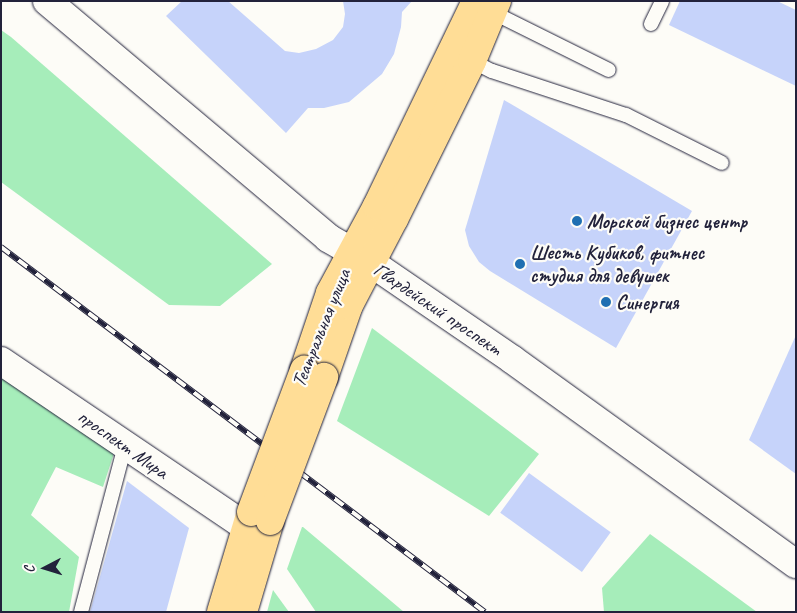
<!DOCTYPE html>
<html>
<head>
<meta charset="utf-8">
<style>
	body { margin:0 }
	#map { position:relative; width:797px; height:613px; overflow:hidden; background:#fdfcf7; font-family:Caveat,sans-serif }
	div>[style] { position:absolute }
	.green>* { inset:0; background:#a6edba }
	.building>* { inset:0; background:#c6d3fa; transform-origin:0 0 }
	.roads { filter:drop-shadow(0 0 1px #22223b) drop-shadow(0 0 1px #22223b) }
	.service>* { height:14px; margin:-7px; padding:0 7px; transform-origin:7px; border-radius:7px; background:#fdfcf7 }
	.tertiary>* { height:28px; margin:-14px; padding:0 14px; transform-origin:14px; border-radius:14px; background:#fdfcf7 }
	.secondary>* { height:28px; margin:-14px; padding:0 14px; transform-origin:14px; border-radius:14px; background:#fdfcf7 }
	.primary>* { height:28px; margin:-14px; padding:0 14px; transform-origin:14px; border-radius:14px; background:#ffdd96 }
	.rail>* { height:5.5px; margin-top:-2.75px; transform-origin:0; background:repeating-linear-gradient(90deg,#fdfcf7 0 11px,#22223b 0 22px); box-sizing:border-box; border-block:1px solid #22223b }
	.bridges { filter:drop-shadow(0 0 1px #22223b) drop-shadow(0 0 1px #22223b) }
	.primary-bridge>* { height:28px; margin:-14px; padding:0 14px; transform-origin:14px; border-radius:14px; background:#ffdd96 }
	.dots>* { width:14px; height:14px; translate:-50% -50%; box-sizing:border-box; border:2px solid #fdfcf7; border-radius:50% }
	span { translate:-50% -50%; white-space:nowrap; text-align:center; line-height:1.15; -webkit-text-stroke:4.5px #fdfcf7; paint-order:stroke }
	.poi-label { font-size:20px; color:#22223b; font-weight:700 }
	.left { translate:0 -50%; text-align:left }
	.street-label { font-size:20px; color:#22223b }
	.frame { position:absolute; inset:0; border:2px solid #22223b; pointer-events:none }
	.north { position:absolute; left:20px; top:543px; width:50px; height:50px; -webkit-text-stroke:4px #fdfcf7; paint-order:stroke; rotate:265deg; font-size:14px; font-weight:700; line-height:20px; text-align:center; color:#22223b }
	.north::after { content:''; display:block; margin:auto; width:18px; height:22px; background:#22223b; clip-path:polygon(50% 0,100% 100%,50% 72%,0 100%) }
</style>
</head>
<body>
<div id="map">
	<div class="green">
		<i style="clip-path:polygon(1px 30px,11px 37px,272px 264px,220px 306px,169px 305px,1px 182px)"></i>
		<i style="clip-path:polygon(372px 328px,539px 454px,489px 516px,337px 421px)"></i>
		<i style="clip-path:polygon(1px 373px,116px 447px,103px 487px,56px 467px,31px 515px,79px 557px,69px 612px,1px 612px)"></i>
		<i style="clip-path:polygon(302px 527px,303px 527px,404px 612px,316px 612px,287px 569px)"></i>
		<i style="clip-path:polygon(650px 534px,757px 612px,604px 612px,602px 588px)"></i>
		<i style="clip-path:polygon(273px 590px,289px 612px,267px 612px)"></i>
	</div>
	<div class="building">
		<i style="clip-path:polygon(182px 1px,228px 1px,285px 51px,299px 53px,316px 49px,333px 40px,343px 27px,345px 14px,343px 1px,412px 1px,402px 12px,401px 27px,394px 54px,382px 74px,349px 102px,324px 108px,308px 108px,286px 133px,166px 16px)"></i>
		<i style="clip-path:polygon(680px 1px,777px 1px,796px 10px,796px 86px,669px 25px)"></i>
		<i style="clip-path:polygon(504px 100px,692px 211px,616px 348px,490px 271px,479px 262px,469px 246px,465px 230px)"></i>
		<i style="clip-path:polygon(796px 335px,796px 474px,749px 440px)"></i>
		<i style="left:529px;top:473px;width:101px;height:49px;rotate:36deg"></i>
		<i style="clip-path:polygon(127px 481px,189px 528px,166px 612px,90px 612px)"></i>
	</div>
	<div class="roads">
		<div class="service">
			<i style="left:494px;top:13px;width:128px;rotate:26.4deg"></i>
			<i style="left:651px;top:24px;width:25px;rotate:-64deg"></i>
			<i style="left:472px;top:61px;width:22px;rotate:27deg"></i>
			<i style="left:492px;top:71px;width:141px;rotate:18.2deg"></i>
			<i style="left:626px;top:115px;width:107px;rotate:26.6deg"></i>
			<i style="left:81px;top:612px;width:173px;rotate:-75.2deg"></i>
		</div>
		<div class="tertiary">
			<i style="left:1px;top:361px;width:296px;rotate:34.1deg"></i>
		</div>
		<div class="secondary">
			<i style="left:47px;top:1px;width:368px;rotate:40.1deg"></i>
			<i style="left:328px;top:238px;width:48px;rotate:29.7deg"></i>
			<i style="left:370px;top:262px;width:173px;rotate:34.4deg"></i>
			<i style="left:513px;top:360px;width:349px;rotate:35.8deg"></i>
		</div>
		<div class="primary">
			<i style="left:304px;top:370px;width:81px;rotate:-71.3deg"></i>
			<i style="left:330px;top:293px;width:99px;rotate:-61.6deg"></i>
			<i style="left:377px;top:206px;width:228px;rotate:-64.2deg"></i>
			<i style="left:324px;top:377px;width:76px;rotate:-70.9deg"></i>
			<i style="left:349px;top:305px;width:97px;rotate:-62.4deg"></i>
			<i style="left:394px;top:219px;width:176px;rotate:-63.7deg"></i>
			<i style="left:472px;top:61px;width:65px;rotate:-67.4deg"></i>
			<i style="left:221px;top:612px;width:104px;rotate:-73.3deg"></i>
			<i style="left:243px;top:612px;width:95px;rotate:-73.5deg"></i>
		</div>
	</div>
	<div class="rail">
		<i style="left:1px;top:247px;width:606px;rotate:37.02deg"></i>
	</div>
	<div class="bridges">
		<div class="primary-bridge">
			<i style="left:251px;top:512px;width:152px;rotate:-69.5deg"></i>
			<i style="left:270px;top:521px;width:154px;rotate:-69.4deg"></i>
		</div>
	</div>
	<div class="dots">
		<i style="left:577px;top:221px;background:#1f6fb2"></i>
		<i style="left:520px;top:264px;background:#1f6fb2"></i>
		<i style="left:606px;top:302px;background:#1f6fb2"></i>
	</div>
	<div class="poi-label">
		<span class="left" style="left:587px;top:221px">Морской бизнес центр</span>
		<span class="left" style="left:530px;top:264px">Шесть Кубиков, фитнес<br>студия для девушек</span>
		<span class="left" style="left:616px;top:302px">Синергия</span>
	</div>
	<div class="street-label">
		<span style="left:438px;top:309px;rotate:34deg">Гвардейский проспект</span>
		<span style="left:321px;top:328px;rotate:-68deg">Театральная улица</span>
		<span style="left:123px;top:444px;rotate:35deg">проспект Мира</span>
	</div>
	<div class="frame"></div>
	<div class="north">С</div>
</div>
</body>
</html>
